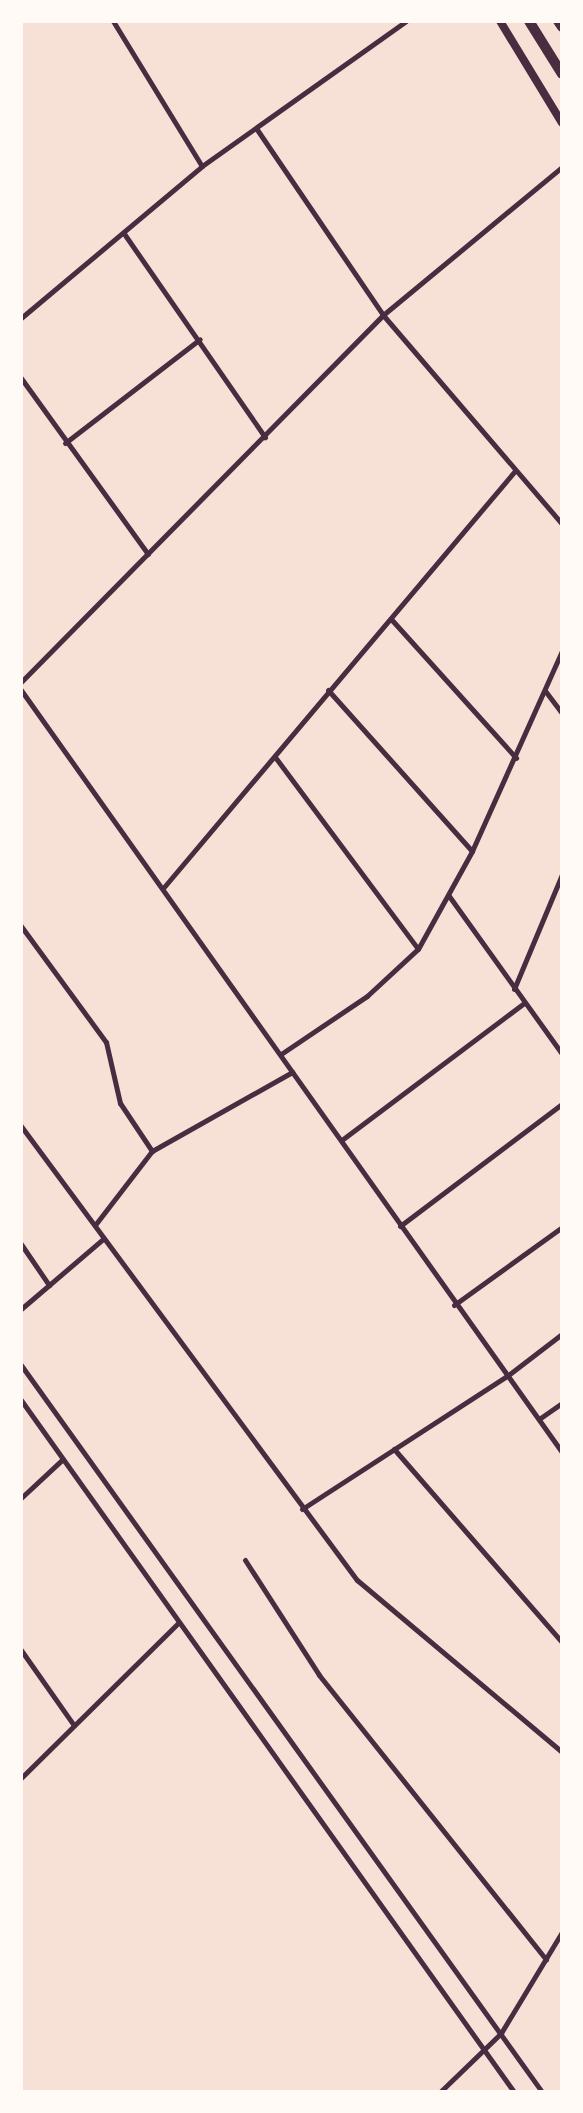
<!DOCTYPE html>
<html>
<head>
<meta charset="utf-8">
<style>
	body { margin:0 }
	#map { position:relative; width:583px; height:2113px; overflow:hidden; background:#f7e1d7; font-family:Spectral,serif }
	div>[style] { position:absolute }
	.minor>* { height:5px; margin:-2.5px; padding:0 2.5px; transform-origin:2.5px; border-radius:2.5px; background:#4a2c40 }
	.secondary>* { height:8px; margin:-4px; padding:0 4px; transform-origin:4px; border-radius:4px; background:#4a2c40 }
	.trunk>* { height:10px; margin:-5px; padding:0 5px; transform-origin:5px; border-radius:5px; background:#4a2c40 }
	span { translate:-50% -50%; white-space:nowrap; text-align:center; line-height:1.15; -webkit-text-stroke:6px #fffaf5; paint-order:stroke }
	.frame { position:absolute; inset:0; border:23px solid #fffaf5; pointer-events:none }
</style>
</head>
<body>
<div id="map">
	<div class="minor">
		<i style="left:113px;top:21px;width:170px;rotate:58.5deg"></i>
		<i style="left:256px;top:128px;width:226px;rotate:55.8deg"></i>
		<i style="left:383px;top:315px;width:275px;rotate:49.4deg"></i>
		<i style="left:125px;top:235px;width:246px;rotate:55.3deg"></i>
		<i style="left:21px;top:318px;width:236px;rotate:-40deg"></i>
		<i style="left:202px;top:166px;width:250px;rotate:-35.4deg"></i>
		<i style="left:21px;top:378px;width:217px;rotate:54.2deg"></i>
		<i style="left:65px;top:443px;width:170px;rotate:-37.6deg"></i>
		<i style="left:391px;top:619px;width:187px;rotate:48deg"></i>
		<i style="left:21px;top:682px;width:515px;rotate:-45.39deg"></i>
		<i style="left:383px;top:315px;width:232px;rotate:-39.6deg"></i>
		<i style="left:21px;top:690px;width:935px;rotate:54.63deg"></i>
		<i style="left:328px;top:690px;width:216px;rotate:48.2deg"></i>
		<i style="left:546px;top:692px;width:26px;rotate:53deg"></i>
		<i style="left:275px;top:757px;width:239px;rotate:53.3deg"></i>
		<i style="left:164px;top:887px;width:543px;rotate:-49.86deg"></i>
		<i style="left:449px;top:896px;width:194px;rotate:54.4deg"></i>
		<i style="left:21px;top:926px;width:144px;rotate:53.8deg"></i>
		<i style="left:106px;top:1042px;width:63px;rotate:77.1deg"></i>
		<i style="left:120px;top:1103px;width:58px;rotate:56.3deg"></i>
		<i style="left:514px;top:989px;width:125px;rotate:-67.3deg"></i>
		<i style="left:281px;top:1054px;width:104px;rotate:-34deg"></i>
		<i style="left:367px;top:996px;width:69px;rotate:-42.7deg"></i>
		<i style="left:418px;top:949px;width:112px;rotate:-61.1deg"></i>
		<i style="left:472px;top:851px;width:219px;rotate:-65.8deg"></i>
		<i style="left:21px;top:1126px;width:565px;rotate:53.5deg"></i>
		<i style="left:357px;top:1580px;width:268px;rotate:40deg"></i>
		<i style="left:343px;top:1139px;width:226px;rotate:-36.9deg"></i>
		<i style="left:95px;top:1225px;width:93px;rotate:-52.4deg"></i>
		<i style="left:152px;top:1151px;width:161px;rotate:-29.4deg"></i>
		<i style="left:400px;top:1226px;width:203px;rotate:-37deg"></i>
		<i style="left:21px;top:1244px;width:50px;rotate:55.7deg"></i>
		<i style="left:454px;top:1305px;width:133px;rotate:-35.8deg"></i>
		<i style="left:21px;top:1309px;width:108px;rotate:-40.5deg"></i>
		<i style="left:21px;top:1365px;width:894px;rotate:54.37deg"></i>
		<i style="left:21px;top:1400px;width:850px;rotate:54.53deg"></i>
		<i style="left:539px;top:1419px;width:28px;rotate:-35deg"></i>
		<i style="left:394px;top:1449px;width:256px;rotate:49deg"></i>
		<i style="left:21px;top:1498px;width:57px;rotate:-42.9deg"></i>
		<i style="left:302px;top:1509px;width:244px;rotate:-33deg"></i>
		<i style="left:507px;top:1376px;width:69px;rotate:-37.4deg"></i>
		<i style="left:245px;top:1560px;width:137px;rotate:57.2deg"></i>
		<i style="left:319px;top:1675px;width:364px;rotate:51.4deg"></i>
		<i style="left:21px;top:1650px;width:90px;rotate:54.9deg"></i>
		<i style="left:21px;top:1778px;width:221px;rotate:-44.6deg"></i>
		<i style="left:440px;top:2092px;width:85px;rotate:-44deg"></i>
		<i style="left:501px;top:2033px;width:118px;rotate:-58.9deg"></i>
	</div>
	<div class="secondary">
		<i style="left:500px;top:21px;width:119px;rotate:58.7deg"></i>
	</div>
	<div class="trunk">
		<i style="left:529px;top:21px;width:62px;rotate:58.1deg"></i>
		<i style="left:558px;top:21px;width:7px;rotate:56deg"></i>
	</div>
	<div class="frame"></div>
</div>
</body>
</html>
